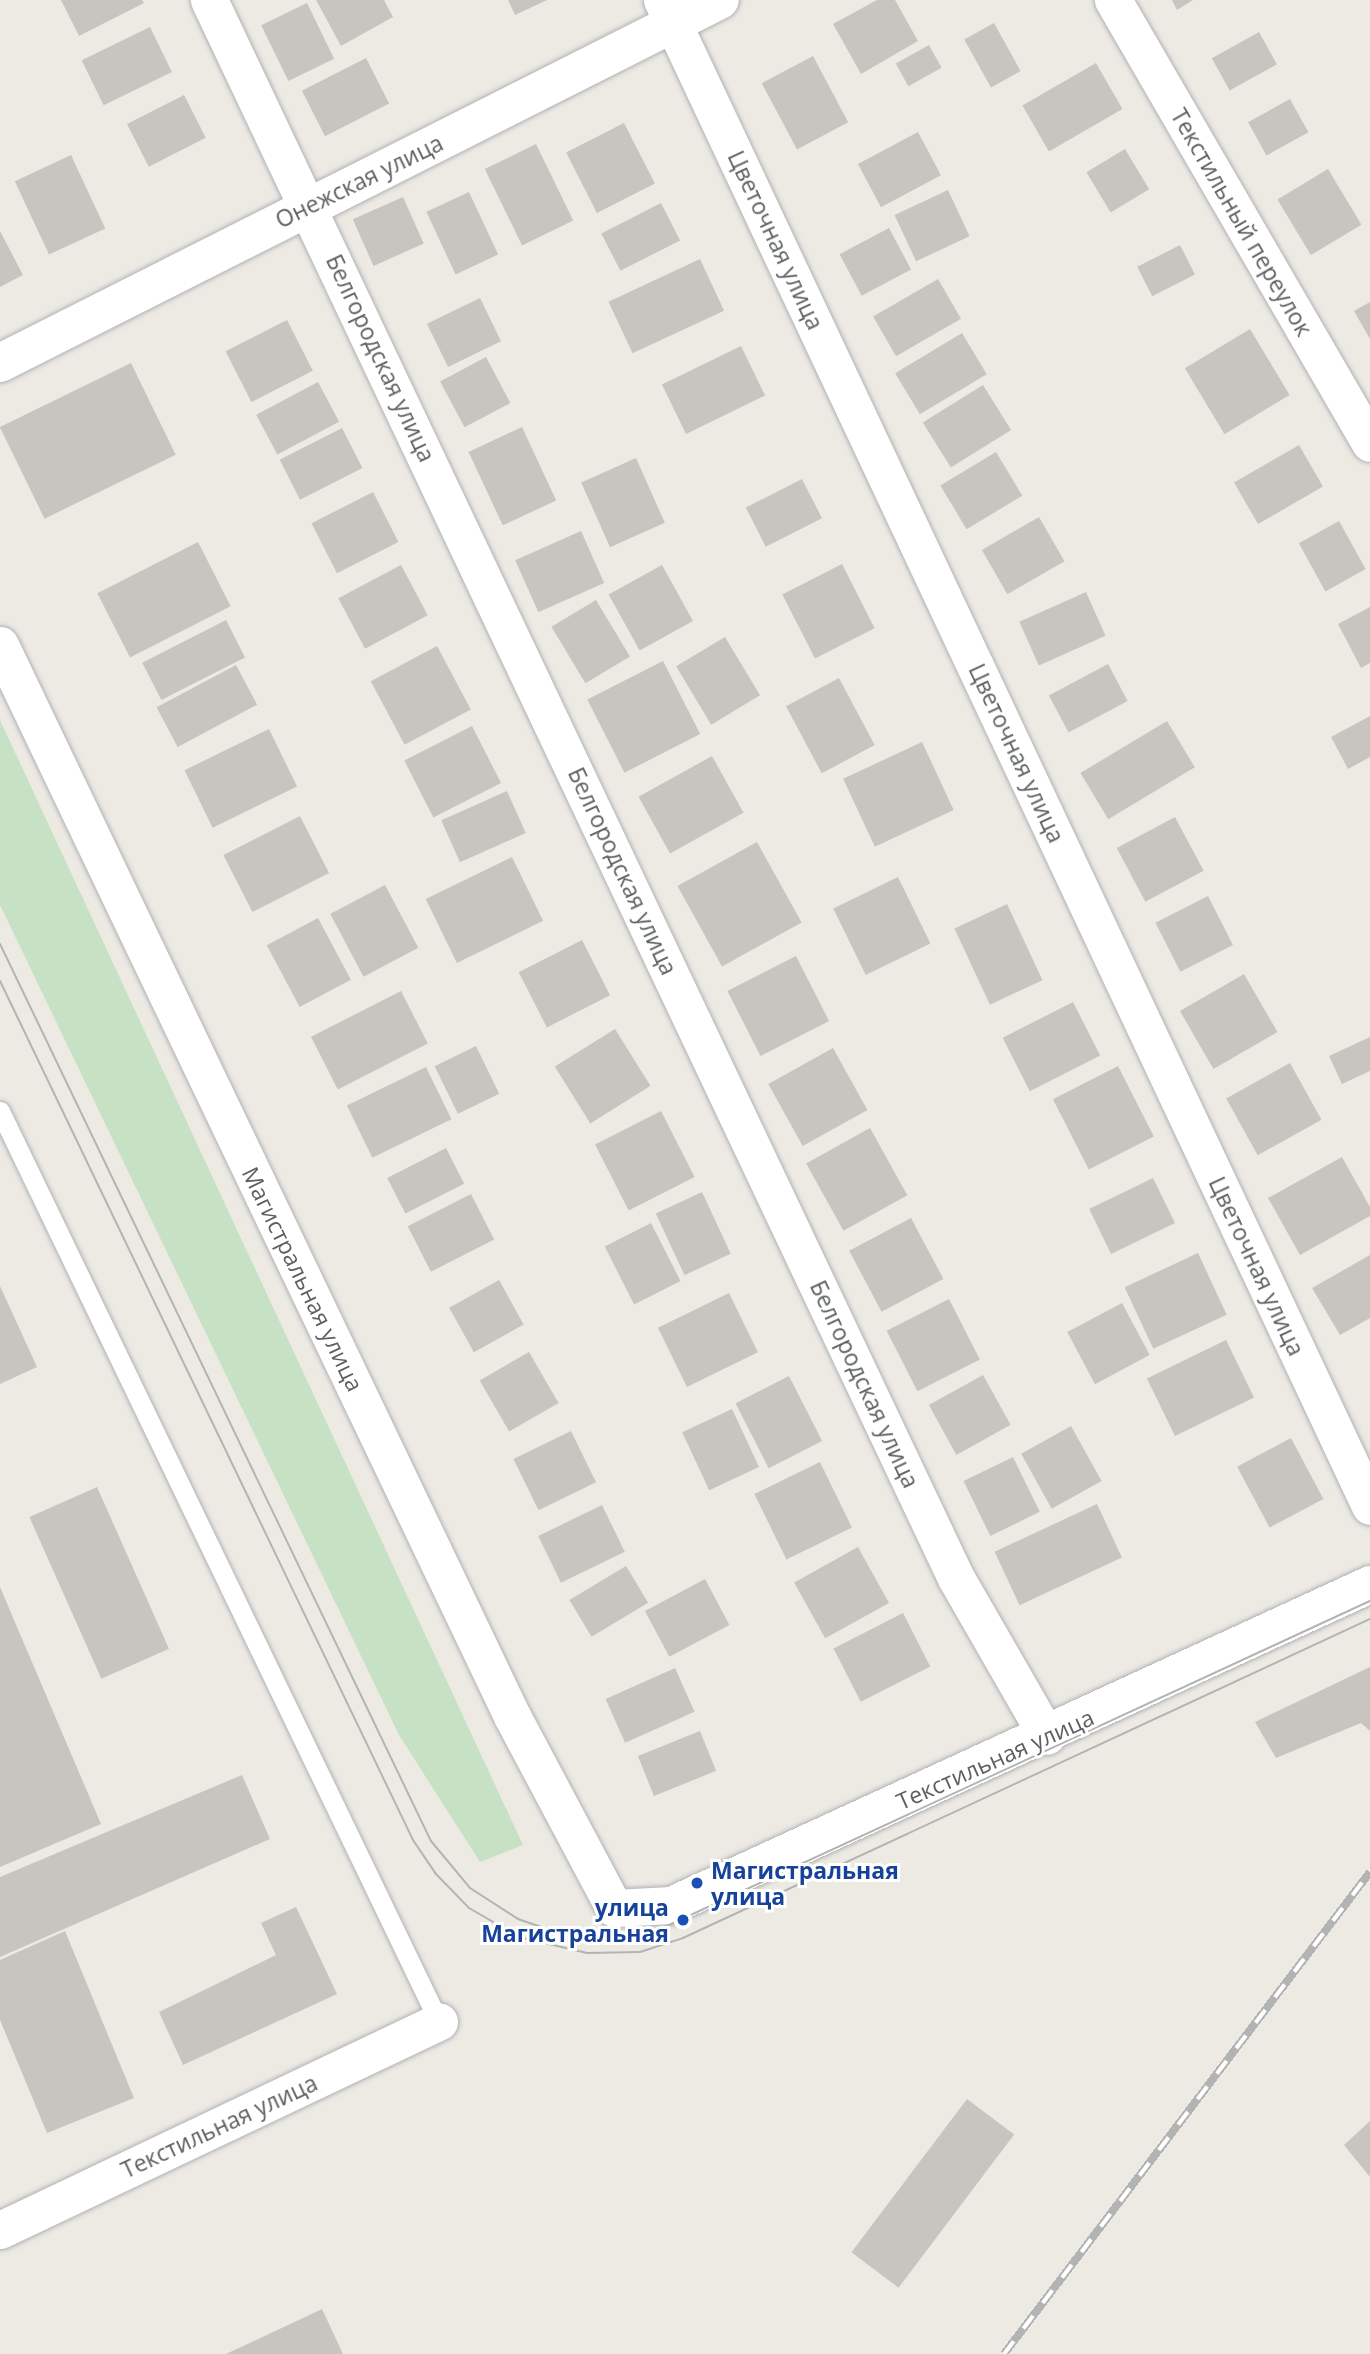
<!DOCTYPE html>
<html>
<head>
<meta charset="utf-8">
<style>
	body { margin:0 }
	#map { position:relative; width:1370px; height:2354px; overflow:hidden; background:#edeae4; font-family:"Open Sans",sans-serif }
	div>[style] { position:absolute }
	.green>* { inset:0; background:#c7e1c4 }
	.building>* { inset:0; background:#c8c5c1; transform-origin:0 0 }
	.roads { filter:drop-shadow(0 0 2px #afb2b5) drop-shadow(0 0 2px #afb2b5) }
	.lane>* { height:19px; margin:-9.5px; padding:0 9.5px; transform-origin:9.5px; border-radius:9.5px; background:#fff }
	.street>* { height:37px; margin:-18.5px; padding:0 18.5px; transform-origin:18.5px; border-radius:18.5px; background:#fff }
	.secondary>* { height:38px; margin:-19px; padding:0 19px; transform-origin:19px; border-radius:19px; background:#fff }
	.tram>* { height:2px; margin:-1px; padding:0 1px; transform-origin:1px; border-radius:1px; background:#b2b3b3 }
	.rail>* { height:8px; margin-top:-4px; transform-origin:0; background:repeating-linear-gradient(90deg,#fff 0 16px,#b2b3b3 0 32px); box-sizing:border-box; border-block:2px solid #b2b3b3 }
	.dots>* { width:19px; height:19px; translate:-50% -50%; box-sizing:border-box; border:4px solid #fff; border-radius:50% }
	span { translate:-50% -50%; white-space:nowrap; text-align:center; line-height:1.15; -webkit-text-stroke:6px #fff; paint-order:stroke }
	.street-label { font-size:23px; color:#5c6063 }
	.transit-label { font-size:23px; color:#164399; font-weight:700 }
	.left { translate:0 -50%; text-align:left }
	.right { translate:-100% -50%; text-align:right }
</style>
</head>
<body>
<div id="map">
	<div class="green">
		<i style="clip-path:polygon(0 720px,523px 1845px,480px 1862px,399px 1735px,0 905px)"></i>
	</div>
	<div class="building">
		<i style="clip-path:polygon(61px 0,142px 0,144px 3px,79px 36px)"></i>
		<i style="clip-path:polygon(316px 0,384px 0,393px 17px,341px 46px)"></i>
		<i style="clip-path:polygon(508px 0,547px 0,515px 15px)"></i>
		<i style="clip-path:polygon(877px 0,895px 0,918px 41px,861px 74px,833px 24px)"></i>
		<i style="clip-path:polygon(1172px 0,1193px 0,1177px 10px)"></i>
		<i style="left:307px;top:3px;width:62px;height:51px;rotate:64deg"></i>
		<i style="left:994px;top:23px;width:55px;height:34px;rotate:61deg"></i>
		<i style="left:150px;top:27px;width:50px;height:76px;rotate:64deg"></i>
		<i style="left:1259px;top:32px;width:37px;height:54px;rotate:61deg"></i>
		<i style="left:929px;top:45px;width:26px;height:38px;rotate:61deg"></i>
		<i style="left:813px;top:56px;width:75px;height:58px;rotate:62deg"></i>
		<i style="left:366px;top:58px;width:51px;height:72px;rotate:63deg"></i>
		<i style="left:1096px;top:63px;width:53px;height:85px;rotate:60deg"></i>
		<i style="left:184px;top:95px;width:48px;height:64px;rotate:63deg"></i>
		<i style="left:1290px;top:99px;width:38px;height:48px;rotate:61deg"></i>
		<i style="left:624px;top:123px;width:68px;height:65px;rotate:63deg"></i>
		<i style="left:918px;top:132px;width:49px;height:68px;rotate:62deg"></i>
		<i style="left:536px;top:144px;width:85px;height:57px;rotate:64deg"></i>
		<i style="left:1125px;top:149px;width:47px;height:45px;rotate:59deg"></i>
		<i style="left:71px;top:155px;width:81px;height:62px;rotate:65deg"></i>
		<i style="left:1328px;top:169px;width:65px;height:59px;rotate:59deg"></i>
		<i style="left:948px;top:190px;width:51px;height:59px;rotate:65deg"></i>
		<i style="left:469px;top:192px;width:69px;height:47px;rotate:65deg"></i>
		<i style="left:403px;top:197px;width:51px;height:55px;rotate:66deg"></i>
		<i style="left:661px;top:203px;width:42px;height:67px;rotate:63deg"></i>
		<i style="left:889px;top:228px;width:47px;height:56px;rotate:62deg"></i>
		<i style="clip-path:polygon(0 231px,23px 275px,0 287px)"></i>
		<i style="left:1180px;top:245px;width:33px;height:48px;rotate:63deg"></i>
		<i style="left:700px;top:259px;width:57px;height:101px;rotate:65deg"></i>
		<i style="left:938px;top:279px;width:46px;height:75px;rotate:60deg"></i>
		<i style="left:480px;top:298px;width:48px;height:59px;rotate:64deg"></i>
		<i style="clip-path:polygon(1370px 302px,1370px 339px,1354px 311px)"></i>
		<i style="left:287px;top:320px;width:57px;height:69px;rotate:63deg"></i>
		<i style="left:1250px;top:329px;width:77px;height:76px;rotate:59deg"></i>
		<i style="left:962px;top:333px;width:48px;height:78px;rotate:59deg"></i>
		<i style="left:741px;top:346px;width:55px;height:88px;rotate:64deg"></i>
		<i style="left:486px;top:357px;width:52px;height:52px;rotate:62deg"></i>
		<i style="left:131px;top:363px;width:102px;height:146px;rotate:64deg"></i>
		<i style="left:318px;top:382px;width:45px;height:70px;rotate:62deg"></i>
		<i style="left:983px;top:385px;width:53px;height:71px;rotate:58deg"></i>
		<i style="left:522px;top:427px;width:81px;height:59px;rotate:65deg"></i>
		<i style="left:342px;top:428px;width:45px;height:70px;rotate:63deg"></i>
		<i style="left:1299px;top:445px;width:48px;height:75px;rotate:60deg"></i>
		<i style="left:996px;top:452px;width:51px;height:65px;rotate:59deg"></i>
		<i style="left:636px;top:458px;width:71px;height:60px;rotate:66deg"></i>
		<i style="left:802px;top:479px;width:44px;height:63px;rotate:63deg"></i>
		<i style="left:373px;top:492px;width:56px;height:69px;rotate:63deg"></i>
		<i style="left:1039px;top:517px;width:51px;height:66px;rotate:60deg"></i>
		<i style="left:1339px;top:521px;width:55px;height:46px;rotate:61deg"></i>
		<i style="left:581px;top:531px;width:57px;height:72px;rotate:66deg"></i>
		<i style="left:198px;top:542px;width:72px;height:113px;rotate:63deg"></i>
		<i style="left:842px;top:564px;width:72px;height:67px;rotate:63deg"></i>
		<i style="left:401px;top:565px;width:57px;height:71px;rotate:62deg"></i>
		<i style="left:662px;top:565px;width:64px;height:61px;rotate:61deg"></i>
		<i style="left:1086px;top:592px;width:48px;height:73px;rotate:66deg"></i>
		<i style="left:596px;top:600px;width:66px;height:52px;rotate:59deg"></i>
		<i style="clip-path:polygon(1370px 607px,1370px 663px,1361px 668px,1338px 624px)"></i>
		<i style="left:226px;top:620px;width:42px;height:94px;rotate:63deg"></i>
		<i style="left:725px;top:637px;width:68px;height:57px;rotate:59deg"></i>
		<i style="left:437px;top:646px;width:72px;height:75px;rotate:62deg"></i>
		<i style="left:663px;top:661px;width:82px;height:85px;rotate:63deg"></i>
		<i style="left:1108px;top:664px;width:42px;height:67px;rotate:62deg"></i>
		<i style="left:236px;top:665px;width:45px;height:90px;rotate:62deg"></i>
		<i style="left:839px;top:678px;width:76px;height:60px;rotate:62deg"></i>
		<i style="clip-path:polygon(1370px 716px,1370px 757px,1348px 769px,1331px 737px)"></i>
		<i style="left:1167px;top:721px;width:54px;height:101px;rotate:59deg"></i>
		<i style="left:472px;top:726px;width:64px;height:76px;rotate:63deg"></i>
		<i style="left:269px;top:729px;width:64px;height:94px;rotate:64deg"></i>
		<i style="left:922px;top:742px;width:75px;height:87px;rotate:65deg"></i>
		<i style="left:712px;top:756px;width:65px;height:84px;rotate:61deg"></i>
		<i style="left:507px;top:791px;width:46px;height:72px;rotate:66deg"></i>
		<i style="left:300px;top:816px;width:64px;height:86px;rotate:63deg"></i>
		<i style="left:1175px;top:817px;width:61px;height:66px;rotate:62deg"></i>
		<i style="left:757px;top:842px;width:92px;height:91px;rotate:61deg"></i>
		<i style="left:512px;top:857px;width:71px;height:96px;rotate:64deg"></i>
		<i style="left:898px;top:877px;width:74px;height:72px;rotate:64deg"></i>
		<i style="left:385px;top:885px;width:71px;height:62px;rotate:62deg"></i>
		<i style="left:1208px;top:896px;width:55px;height:59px;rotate:63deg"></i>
		<i style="left:1007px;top:904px;width:84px;height:58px;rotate:65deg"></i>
		<i style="left:318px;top:918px;width:70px;height:58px;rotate:62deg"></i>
		<i style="left:582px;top:940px;width:62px;height:71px;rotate:63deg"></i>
		<i style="left:796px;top:956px;width:73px;height:77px;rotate:63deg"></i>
		<i style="left:1244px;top:974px;width:67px;height:74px;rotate:60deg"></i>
		<i style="left:401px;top:991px;width:59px;height:101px;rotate:63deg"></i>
		<i style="left:1073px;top:1002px;width:60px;height:79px;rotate:63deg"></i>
		<i style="left:615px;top:1029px;width:67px;height:71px;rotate:58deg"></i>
		<i style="clip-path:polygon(1370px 1037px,1370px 1071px,1342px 1084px,1329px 1056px)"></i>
		<i style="left:476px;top:1046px;width:53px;height:46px;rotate:64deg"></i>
		<i style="left:833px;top:1048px;width:71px;height:74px;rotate:61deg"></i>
		<i style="left:1290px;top:1063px;width:65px;height:73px;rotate:61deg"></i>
		<i style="left:1118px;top:1066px;width:79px;height:73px;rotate:63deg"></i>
		<i style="left:426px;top:1067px;width:58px;height:88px;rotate:64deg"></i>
		<i style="left:661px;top:1111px;width:74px;height:74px;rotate:63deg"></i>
		<i style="left:870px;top:1128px;width:77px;height:73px;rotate:61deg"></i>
		<i style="left:446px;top:1148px;width:40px;height:66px;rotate:63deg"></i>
		<i style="clip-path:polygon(1342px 1157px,1370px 1207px,1370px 1216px,1300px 1255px,1268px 1198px)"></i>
		<i style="left:1153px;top:1178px;width:50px;height:71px;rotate:64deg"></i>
		<i style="left:702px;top:1192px;width:68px;height:51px;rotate:65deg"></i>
		<i style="left:471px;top:1194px;width:51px;height:71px;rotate:63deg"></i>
		<i style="left:911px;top:1218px;width:69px;height:70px;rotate:62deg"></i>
		<i style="left:651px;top:1223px;width:65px;height:52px;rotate:63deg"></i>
		<i style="left:1198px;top:1253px;width:68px;height:81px;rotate:65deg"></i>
		<i style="clip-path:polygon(1370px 1255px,1370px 1318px,1340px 1335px,1312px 1288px)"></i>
		<i style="left:499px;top:1280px;width:51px;height:57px;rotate:61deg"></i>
		<i style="clip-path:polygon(0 1286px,37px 1367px,0 1384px)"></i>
		<i style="left:729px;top:1293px;width:66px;height:79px;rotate:64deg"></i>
		<i style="left:949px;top:1299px;width:68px;height:70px;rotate:63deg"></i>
		<i style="left:1122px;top:1303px;width:59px;height:62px;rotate:62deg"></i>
		<i style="left:1226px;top:1340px;width:64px;height:88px;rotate:64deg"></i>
		<i style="left:529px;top:1352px;width:59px;height:57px;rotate:60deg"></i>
		<i style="left:983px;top:1375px;width:57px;height:62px;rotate:61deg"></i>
		<i style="left:789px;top:1376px;width:73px;height:60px;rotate:63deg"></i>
		<i style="left:732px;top:1409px;width:64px;height:55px;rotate:65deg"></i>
		<i style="left:1071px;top:1426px;width:63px;height:57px;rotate:61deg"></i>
		<i style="left:571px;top:1431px;width:57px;height:64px;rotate:64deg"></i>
		<i style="left:1291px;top:1438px;width:69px;height:61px;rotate:62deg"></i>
		<i style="left:1013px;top:1457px;width:61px;height:55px;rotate:64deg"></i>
		<i style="left:820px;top:1462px;width:73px;height:73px;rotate:64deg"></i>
		<i style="left:97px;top:1487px;width:177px;height:74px;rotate:66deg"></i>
		<i style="left:1097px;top:1504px;width:59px;height:113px;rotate:65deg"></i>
		<i style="left:602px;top:1505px;width:52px;height:71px;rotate:64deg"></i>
		<i style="left:858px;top:1547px;width:64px;height:73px;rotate:61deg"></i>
		<i style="left:626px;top:1566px;width:43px;height:66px;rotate:59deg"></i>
		<i style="left:705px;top:1579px;width:52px;height:68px;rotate:62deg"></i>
		<i style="clip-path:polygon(0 1587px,101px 1824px,0 1867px)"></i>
		<i style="left:903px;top:1613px;width:60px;height:78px;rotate:63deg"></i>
		<i style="clip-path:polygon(1370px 1667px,1370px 1731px,1361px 1723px,1276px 1758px,1255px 1722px)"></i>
		<i style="left:675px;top:1668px;width:48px;height:76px;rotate:66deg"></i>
		<i style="left:700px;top:1731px;width:43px;height:67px;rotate:68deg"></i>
		<i style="clip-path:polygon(242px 1775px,270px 1839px,0 1957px,0 1877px)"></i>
		<i style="clip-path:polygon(296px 1907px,337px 1994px,183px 2065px,159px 2012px,276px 1955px,261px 1923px)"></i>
		<i style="clip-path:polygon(65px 1931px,134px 2098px,47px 2133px,0 2020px,0 1960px)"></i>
		<i style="left:967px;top:2099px;width:59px;height:192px;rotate:37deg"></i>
		<i style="clip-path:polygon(1370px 2121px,1370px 2177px,1344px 2145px)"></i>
		<i style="clip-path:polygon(322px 2309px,343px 2354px,226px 2354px)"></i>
	</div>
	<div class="roads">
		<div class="lane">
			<i style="left:0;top:1111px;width:1011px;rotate:64.27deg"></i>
		</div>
		<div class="street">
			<i style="left:209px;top:0;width:1746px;rotate:64.67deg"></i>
			<i style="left:956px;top:1578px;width:182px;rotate:60.1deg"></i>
			<i style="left:662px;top:0;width:1664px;rotate:64.82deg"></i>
			<i style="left:1113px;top:0;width:512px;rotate:59.88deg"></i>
			<i style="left:0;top:645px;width:1187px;rotate:64.45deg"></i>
			<i style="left:512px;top:1716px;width:217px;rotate:62deg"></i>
			<i style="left:614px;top:1908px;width:57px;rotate:-3deg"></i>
			<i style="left:671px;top:1905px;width:769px;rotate:-24.67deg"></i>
			<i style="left:0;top:2230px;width:486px;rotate:-25.4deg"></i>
		</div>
		<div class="secondary">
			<i style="left:0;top:363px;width:806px;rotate:-26.76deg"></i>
		</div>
	</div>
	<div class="tram">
		<i style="left:0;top:944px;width:995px;rotate:64.34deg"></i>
		<i style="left:431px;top:1841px;width:61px;rotate:50.3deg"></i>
		<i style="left:470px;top:1888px;width:57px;rotate:32.9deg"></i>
		<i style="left:518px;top:1919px;width:37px;rotate:19deg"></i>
		<i style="left:553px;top:1931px;width:47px;rotate:8.7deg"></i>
		<i style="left:599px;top:1938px;width:57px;rotate:-7deg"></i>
		<i style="left:656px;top:1931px;width:787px;rotate:-24.81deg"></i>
		<i style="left:0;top:981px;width:953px;rotate:64.32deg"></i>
		<i style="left:413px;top:1840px;width:40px;rotate:56deg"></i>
		<i style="left:435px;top:1873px;width:49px;rotate:45.8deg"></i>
		<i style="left:469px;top:1908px;width:58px;rotate:30.1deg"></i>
		<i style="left:519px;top:1937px;width:70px;rotate:13.2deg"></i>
		<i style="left:587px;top:1953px;width:53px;rotate:-1.1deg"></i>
		<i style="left:640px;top:1952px;width:45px;rotate:-18deg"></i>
		<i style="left:683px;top:1938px;width:757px;rotate:-24.91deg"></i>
	</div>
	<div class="rail">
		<i style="left:1004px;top:2354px;width:605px;rotate:-52.79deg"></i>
	</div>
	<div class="dots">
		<i style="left:697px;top:1883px;background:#1a4fb4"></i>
		<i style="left:683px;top:1920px;background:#1a4fb4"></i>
	</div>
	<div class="street-label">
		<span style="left:359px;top:181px;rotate:-26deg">Онежская улица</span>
		<span style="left:1242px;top:222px;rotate:60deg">Текстильный переулок</span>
		<span style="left:776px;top:240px;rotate:65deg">Цветочная улица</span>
		<span style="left:381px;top:358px;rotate:65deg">Белгородская улица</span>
		<span style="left:1017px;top:753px;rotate:65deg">Цветочная улица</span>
		<span style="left:623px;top:871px;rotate:65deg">Белгородская улица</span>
		<span style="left:1257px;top:1266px;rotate:65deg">Цветочная улица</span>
		<span style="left:303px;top:1279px;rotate:64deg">Магистральная улица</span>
		<span style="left:865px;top:1384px;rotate:65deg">Белгородская улица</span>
		<span style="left:995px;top:1759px;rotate:-24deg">Текстильная улица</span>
		<span style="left:219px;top:2126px;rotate:-25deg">Текстильная улица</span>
	</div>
	<div class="transit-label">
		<span class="left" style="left:711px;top:1883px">Магистральная<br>улица</span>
		<span class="right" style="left:669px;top:1920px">улица<br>Магистральная</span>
	</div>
</div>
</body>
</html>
